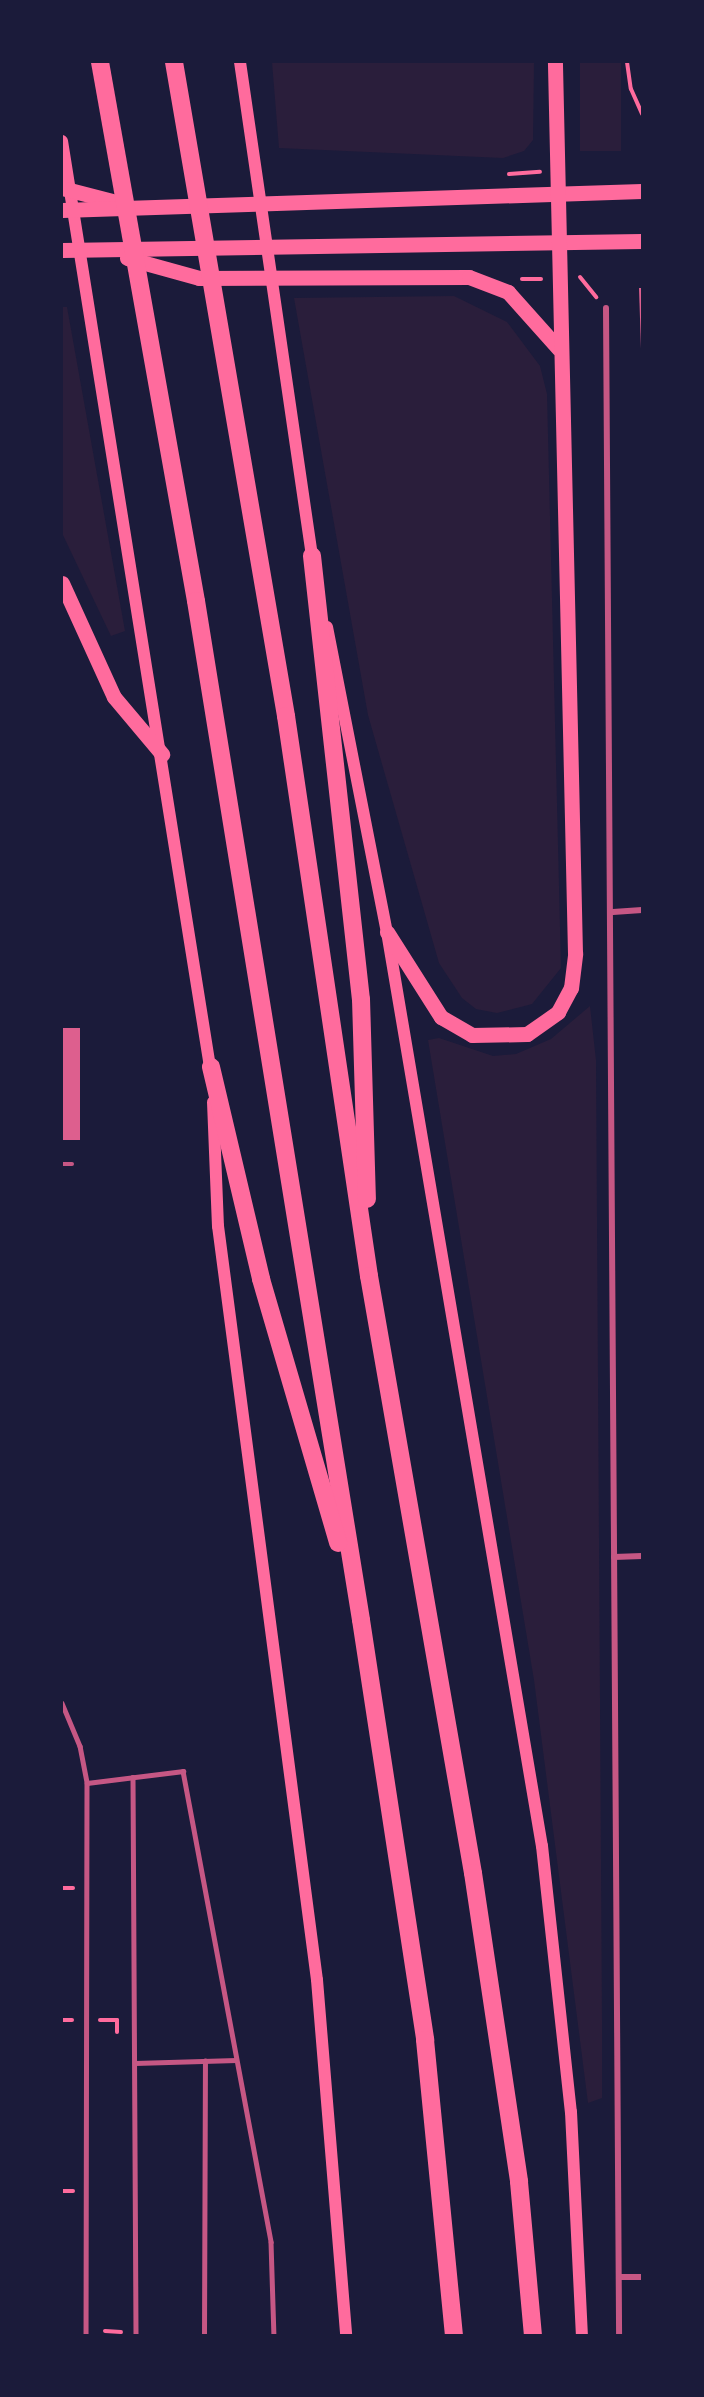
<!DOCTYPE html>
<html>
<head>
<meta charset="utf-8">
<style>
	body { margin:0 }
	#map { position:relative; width:704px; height:2397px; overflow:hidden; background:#1b1b3a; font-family:Poppins,sans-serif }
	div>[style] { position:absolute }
	.green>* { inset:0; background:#2a1e3b; transform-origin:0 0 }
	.building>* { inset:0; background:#dd5f8e; transform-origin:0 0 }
	.path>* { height:4px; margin:-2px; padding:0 2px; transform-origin:2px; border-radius:2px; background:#ff6b9d }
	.service>* { height:4.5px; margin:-2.25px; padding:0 2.25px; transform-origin:2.25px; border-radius:2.25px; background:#c65784 }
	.minor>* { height:6px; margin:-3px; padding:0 3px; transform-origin:3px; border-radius:3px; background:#c65784 }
	.secondary>* { height:12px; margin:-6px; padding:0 6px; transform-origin:6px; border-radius:6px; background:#ff6b9d }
	.primary>* { height:15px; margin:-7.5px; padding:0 7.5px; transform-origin:7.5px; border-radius:7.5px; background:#ff6b9d }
	.motorway>* { height:18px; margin:-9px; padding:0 9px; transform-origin:9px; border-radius:9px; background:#ff6b9d }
	span { translate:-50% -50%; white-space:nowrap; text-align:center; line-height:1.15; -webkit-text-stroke:5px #1b1b3a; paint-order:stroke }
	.frame { position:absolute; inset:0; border:63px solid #1b1b3a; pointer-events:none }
</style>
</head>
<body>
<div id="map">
	<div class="green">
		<i style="clip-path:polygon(272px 62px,534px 62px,533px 140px,524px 151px,503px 158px,279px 148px)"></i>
		<i style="left:580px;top:62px;width:41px;height:89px"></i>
		<i style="clip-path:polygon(454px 296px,507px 322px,540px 366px,547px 394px,561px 968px,532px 1004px,497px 1013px,476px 1009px,462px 998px,439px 963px,368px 715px,294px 298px)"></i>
		<i style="clip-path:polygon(62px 307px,67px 307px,125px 631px,111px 636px,62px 533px)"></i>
		<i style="clip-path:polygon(590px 1006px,596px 1060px,602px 2024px,602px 2098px,588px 2103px,534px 1680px,428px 1040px,439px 1038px,493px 1056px,516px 1054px,551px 1039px)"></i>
	</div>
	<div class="building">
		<i style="clip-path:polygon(639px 288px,642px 288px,642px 348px,641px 348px)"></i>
		<i style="left:62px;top:1028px;width:18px;height:112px"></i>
	</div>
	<div class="path">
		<i style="left:627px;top:62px;width:27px;rotate:82deg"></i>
		<i style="left:631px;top:89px;width:27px;rotate:66deg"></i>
		<i style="left:509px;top:174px;width:31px;rotate:-4deg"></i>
		<i style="left:580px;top:277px;width:26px;rotate:51deg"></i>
		<i style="left:522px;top:279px;width:19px"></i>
		<i style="left:62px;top:1888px;width:11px"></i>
		<i style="left:62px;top:2020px;width:10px"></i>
		<i style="left:100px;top:2020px;width:17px"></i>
		<i style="left:117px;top:2020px;width:12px;rotate:90deg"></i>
		<i style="left:62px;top:2191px;width:11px"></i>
		<i style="left:105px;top:2331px;width:16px;rotate:4deg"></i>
	</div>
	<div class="service">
		<i style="left:62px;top:1164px;width:10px"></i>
		<i style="left:62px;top:1703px;width:47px;rotate:67.3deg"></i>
		<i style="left:80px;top:1746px;width:38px;rotate:79deg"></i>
		<i style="left:87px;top:1783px;width:553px;rotate:90.1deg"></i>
		<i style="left:133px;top:1777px;width:559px;rotate:89.69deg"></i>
		<i style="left:87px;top:1783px;width:97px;rotate:-7.1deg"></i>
		<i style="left:183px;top:1771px;width:479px;rotate:79.4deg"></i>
		<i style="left:271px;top:2242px;width:94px;rotate:88.2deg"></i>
		<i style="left:135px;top:2063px;width:101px;rotate:-1.7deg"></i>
		<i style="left:204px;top:2336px;width:275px;rotate:-89.8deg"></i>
	</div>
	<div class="minor">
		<i style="left:606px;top:308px;width:2028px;rotate:89.63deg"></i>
		<i style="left:613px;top:912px;width:29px;rotate:-4deg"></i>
		<i style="left:614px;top:1557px;width:28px;rotate:-2deg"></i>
		<i style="left:619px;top:2277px;width:23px"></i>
	</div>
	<div class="secondary">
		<i style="left:240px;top:62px;width:506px;rotate:81.71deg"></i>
		<i style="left:62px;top:141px;width:944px;rotate:80.92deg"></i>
		<i style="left:327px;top:627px;width:311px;rotate:78.9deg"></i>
		<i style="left:387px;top:932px;width:927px;rotate:80.38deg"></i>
		<i style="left:542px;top:1846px;width:268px;rotate:83.8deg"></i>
		<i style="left:571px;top:2112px;width:224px;rotate:87.2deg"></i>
		<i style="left:213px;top:1102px;width:124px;rotate:87.7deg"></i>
		<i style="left:218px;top:1226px;width:760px;rotate:82.52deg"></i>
		<i style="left:317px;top:1980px;width:357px;rotate:85.3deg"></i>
	</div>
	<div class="primary">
		<i style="left:62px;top:188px;width:60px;rotate:14.5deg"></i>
		<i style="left:62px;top:210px;width:580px;rotate:-1.88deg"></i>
		<i style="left:62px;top:250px;width:580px;rotate:-0.89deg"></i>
		<i style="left:127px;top:258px;width:75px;rotate:15.5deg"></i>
		<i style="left:199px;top:278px;width:270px;rotate:-0.2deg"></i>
		<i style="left:469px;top:277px;width:42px;rotate:21deg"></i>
		<i style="left:508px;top:292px;width:76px;rotate:48.2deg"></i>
		<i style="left:62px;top:583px;width:125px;rotate:65.5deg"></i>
		<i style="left:114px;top:697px;width:75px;rotate:49.9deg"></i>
		<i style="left:387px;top:932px;width:101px;rotate:57.6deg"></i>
		<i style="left:441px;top:1017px;width:36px;rotate:30deg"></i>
		<i style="left:472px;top:1035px;width:55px;rotate:-1deg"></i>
		<i style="left:527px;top:1034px;width:38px;rotate:-35deg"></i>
		<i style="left:558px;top:1012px;width:27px;rotate:-62deg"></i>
		<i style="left:571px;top:988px;width:35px;rotate:-83deg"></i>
		<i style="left:575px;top:953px;width:891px;rotate:-91.29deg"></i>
	</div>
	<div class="motorway">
		<i style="left:100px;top:62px;width:547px;rotate:79.9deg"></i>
		<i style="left:196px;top:601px;width:1032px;rotate:80.8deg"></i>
		<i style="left:361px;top:1620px;width:425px;rotate:81.3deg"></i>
		<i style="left:425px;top:2040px;width:297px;rotate:84.4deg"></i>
		<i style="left:174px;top:62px;width:664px;rotate:80.28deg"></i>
		<i style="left:286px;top:716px;width:566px;rotate:81.57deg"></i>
		<i style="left:369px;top:1276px;width:606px;rotate:80.12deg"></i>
		<i style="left:473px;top:1873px;width:312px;rotate:81.5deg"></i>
		<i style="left:519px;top:2182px;width:155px;rotate:84.8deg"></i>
		<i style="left:312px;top:556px;width:446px;rotate:83.7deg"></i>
		<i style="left:361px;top:999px;width:200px;rotate:88.3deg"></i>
		<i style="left:211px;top:1067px;width:218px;rotate:76.7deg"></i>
		<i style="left:261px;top:1279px;width:275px;rotate:73.7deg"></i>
	</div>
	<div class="frame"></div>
</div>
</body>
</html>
